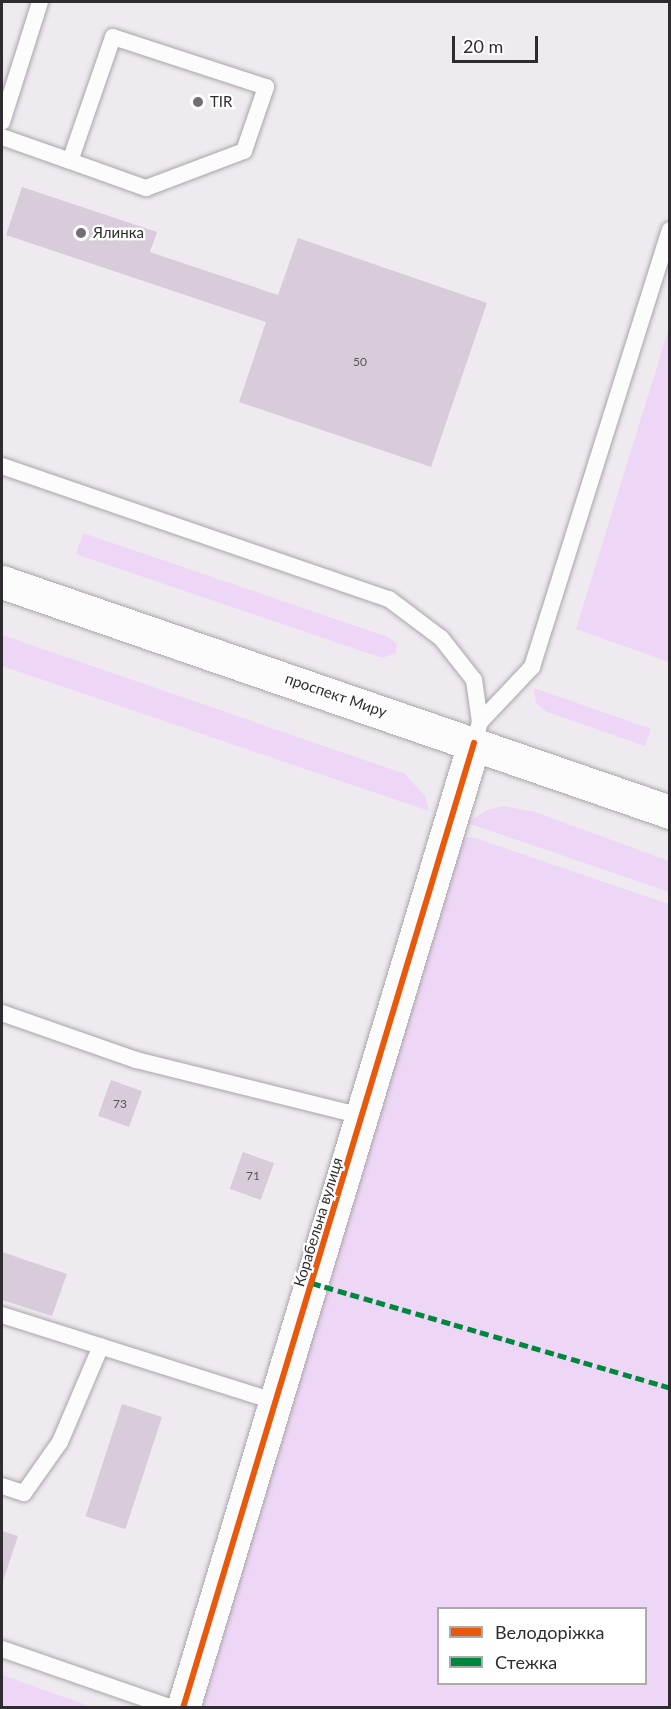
<!DOCTYPE html>
<html>
<head>
<meta charset="utf-8">
<style>
	body { margin:0 }
	#map { position:relative; width:671px; height:1709px; overflow:hidden; background:#efe9f0; font-family:Lato,sans-serif }
	div>[style] { position:absolute }
	.green>* { inset:0; background:#eed6f6 }
	.building>* { inset:0; background:#d8ccdb; transform-origin:0 0 }
	.roads { filter:drop-shadow(0 0 2px #a9a5aa) drop-shadow(0 0 2px #a9a5aa) }
	.service>* { height:16px; margin:-8px; padding:0 8px; transform-origin:8px; border-radius:8px; background:#fdfcfd }
	.minor>* { height:33px; margin:-16.5px; padding:0 16.5px; transform-origin:16.5px; border-radius:16.5px; background:#fdfcfd }
	.primary>* { height:33px; margin:-16.5px; padding:0 16.5px; transform-origin:16.5px; border-radius:16.5px; background:#fdfcfd }
	.quiet>* { height:4.5px; margin-top:-2.25px; transform-origin:0; background:repeating-linear-gradient(90deg,#00873e 0 9px,transparent 0 13.5px) }
	.cycleway>* { height:6px; margin:-3px; padding:0 3px; transform-origin:3px; border-radius:3px; background:#e8590c }
	.dots>* { width:16px; height:16px; translate:-50% -50%; box-sizing:border-box; border:3px solid #fff; border-radius:50% }
	span { translate:-50% -50%; white-space:nowrap; text-align:center; line-height:1.15; -webkit-text-stroke:4.5px #fff; paint-order:stroke }
	.number-label { font-size:12px; color:#59535b }
	.number-label span { -webkit-text-stroke-width:0 }
	.poi-label { font-size:15px; color:#2f2b30 }
	.left { translate:0 -50%; text-align:left }
	.street-label { font-size:15px; color:#2f2b30 }
	.frame { position:absolute; inset:0; border:3px solid #2f2b30; pointer-events:none }
	.legend { position:absolute; left:437px; top:1607px; width:210px; height:78px; box-sizing:border-box; background:#fff; border:2px solid #acaaac; margin:0; padding:8px 10px; list-style:none; font-size:18px; color:#2f2b30 }
	.legend li { display:flex; align-items:center; gap:12px; height:30px }
	.legend b { width:30px; border:2px solid #acaaac }
	.scale { position:absolute; left:452px; top:36px; width:86px; height:27px; box-sizing:border-box; border:3px solid #2f2b30; border-top:0; padding-left:8px; font-size:18px; line-height:21px; white-space:nowrap; color:#2f2b30; -webkit-text-stroke:4px #fff; paint-order:stroke }
</style>
</head>
<body>
<div id="map">
	<div class="green">
		<i style="clip-path:polygon(669px 328px,669px 662px,576px 629px)"></i>
		<i style="clip-path:polygon(83px 533px,388px 637px,397px 644px,396px 653px,382px 658px,76px 554px)"></i>
		<i style="clip-path:polygon(2px 635px,405px 774px,425px 796px,429px 811px,2px 666px)"></i>
		<i style="clip-path:polygon(534px 688px,651px 729px,645px 746px,547px 712px,536px 703px)"></i>
		<i style="clip-path:polygon(503px 806px,535px 812px,669px 861px,669px 892px,468px 823px,485px 811px)"></i>
		<i style="clip-path:polygon(evenodd,472px 837px,669px 904px,669px 1707px,201px 1708px,452px 854px,462px 838px,472px 837px,438px 1608px,646px 1608px,646px 1684px,438px 1684px,438px 1608px)"></i>
		<i style="clip-path:polygon(2px 1675px,92px 1707px,2px 1707px)"></i>
	</div>
	<div class="building">
		<i style="clip-path:polygon(22px 187px,157px 232px,150px 252px,278px 295px,298px 238px,487px 303px,431px 467px,239px 402px,266px 322px,6px 235px)"></i>
		<i style="left:111px;top:1080px;width:33px;height:38px;rotate:20deg"></i>
		<i style="left:243px;top:1152px;width:33px;height:39px;rotate:20deg"></i>
		<i style="clip-path:polygon(2px 1252px,67px 1274px,52px 1316px,2px 1300px)"></i>
		<i style="left:122px;top:1404px;width:42px;height:118px;rotate:18deg"></i>
		<i style="clip-path:polygon(2px 1531px,18px 1536px,2px 1584px)"></i>
	</div>
	<div class="roads">
		<div class="service">
			<i style="left:2px;top:122px;width:126px;rotate:-72.4deg"></i>
			<i style="left:2px;top:137px;width:72px;rotate:19.4deg"></i>
			<i style="left:70px;top:161px;width:81px;rotate:19.6deg"></i>
			<i style="left:146px;top:188px;width:105px;rotate:-20.7deg"></i>
			<i style="left:244px;top:151px;width:68px;rotate:-71deg"></i>
			<i style="left:266px;top:87px;width:161px;rotate:-161.9deg"></i>
			<i style="left:113px;top:37px;width:131px;rotate:109.1deg"></i>
			<i style="left:2px;top:466px;width:409px;rotate:19deg"></i>
			<i style="left:389px;top:599px;width:65px;rotate:36.9deg"></i>
			<i style="left:441px;top:638px;width:53px;rotate:51.8deg"></i>
			<i style="left:474px;top:680px;width:42px;rotate:81.9deg"></i>
			<i style="left:480px;top:722px;width:22px;rotate:106deg"></i>
			<i style="left:480px;top:722px;width:76px;rotate:-46.6deg"></i>
			<i style="left:532px;top:667px;width:458px;rotate:-72.5deg"></i>
			<i style="left:2px;top:1013px;width:142px;rotate:19.3deg"></i>
			<i style="left:136px;top:1060px;width:233px;rotate:13.9deg"></i>
			<i style="left:2px;top:1315px;width:287px;rotate:17.6deg"></i>
			<i style="left:2px;top:1486px;width:23px;rotate:18deg"></i>
			<i style="left:24px;top:1493px;width:62px;rotate:-54.8deg"></i>
			<i style="left:60px;top:1442px;width:104px;rotate:-66.9deg"></i>
			<i style="left:2px;top:1649px;width:180px;rotate:19.1deg"></i>
		</div>
		<div class="minor">
			<i style="left:183px;top:1708px;width:1008px;rotate:-73.22deg"></i>
		</div>
		<div class="primary">
			<i style="left:2px;top:582px;width:706px;rotate:19deg"></i>
		</div>
	</div>
	<div class="quiet">
		<i style="left:312px;top:1283px;width:373px;rotate:16.3deg"></i>
	</div>
	<div class="cycleway">
		<i style="left:183px;top:1708px;width:1008px;rotate:-73.22deg"></i>
	</div>
	<div class="dots">
		<i style="left:198px;top:102px;background:#726e73"></i>
		<i style="left:81px;top:233px;background:#726e73"></i>
	</div>
	<div class="number-label">
		<span style="left:360px;top:362px">50</span>
		<span style="left:120px;top:1104px">73</span>
		<span style="left:253px;top:1176px">71</span>
	</div>
	<div class="poi-label">
		<span class="left" style="left:210px;top:102px">TIR</span>
		<span class="left" style="left:93px;top:233px">Ялинка</span>
	</div>
	<div class="street-label">
		<span style="left:336px;top:695px;rotate:19deg">проспект Миру</span>
		<span style="left:318px;top:1222px;rotate:-73deg">Корабельна вулиця</span>
	</div>
	<div class="frame"></div>
	<ul class="legend">
	<li><b style="height:8px;background:#e8590c"></b>Велодоріжка</li>
	<li><b style="height:8px;background:#00873e"></b>Стежка</li>
	</ul>
	<div class="scale">20 m</div>
</div>
</body>
</html>
